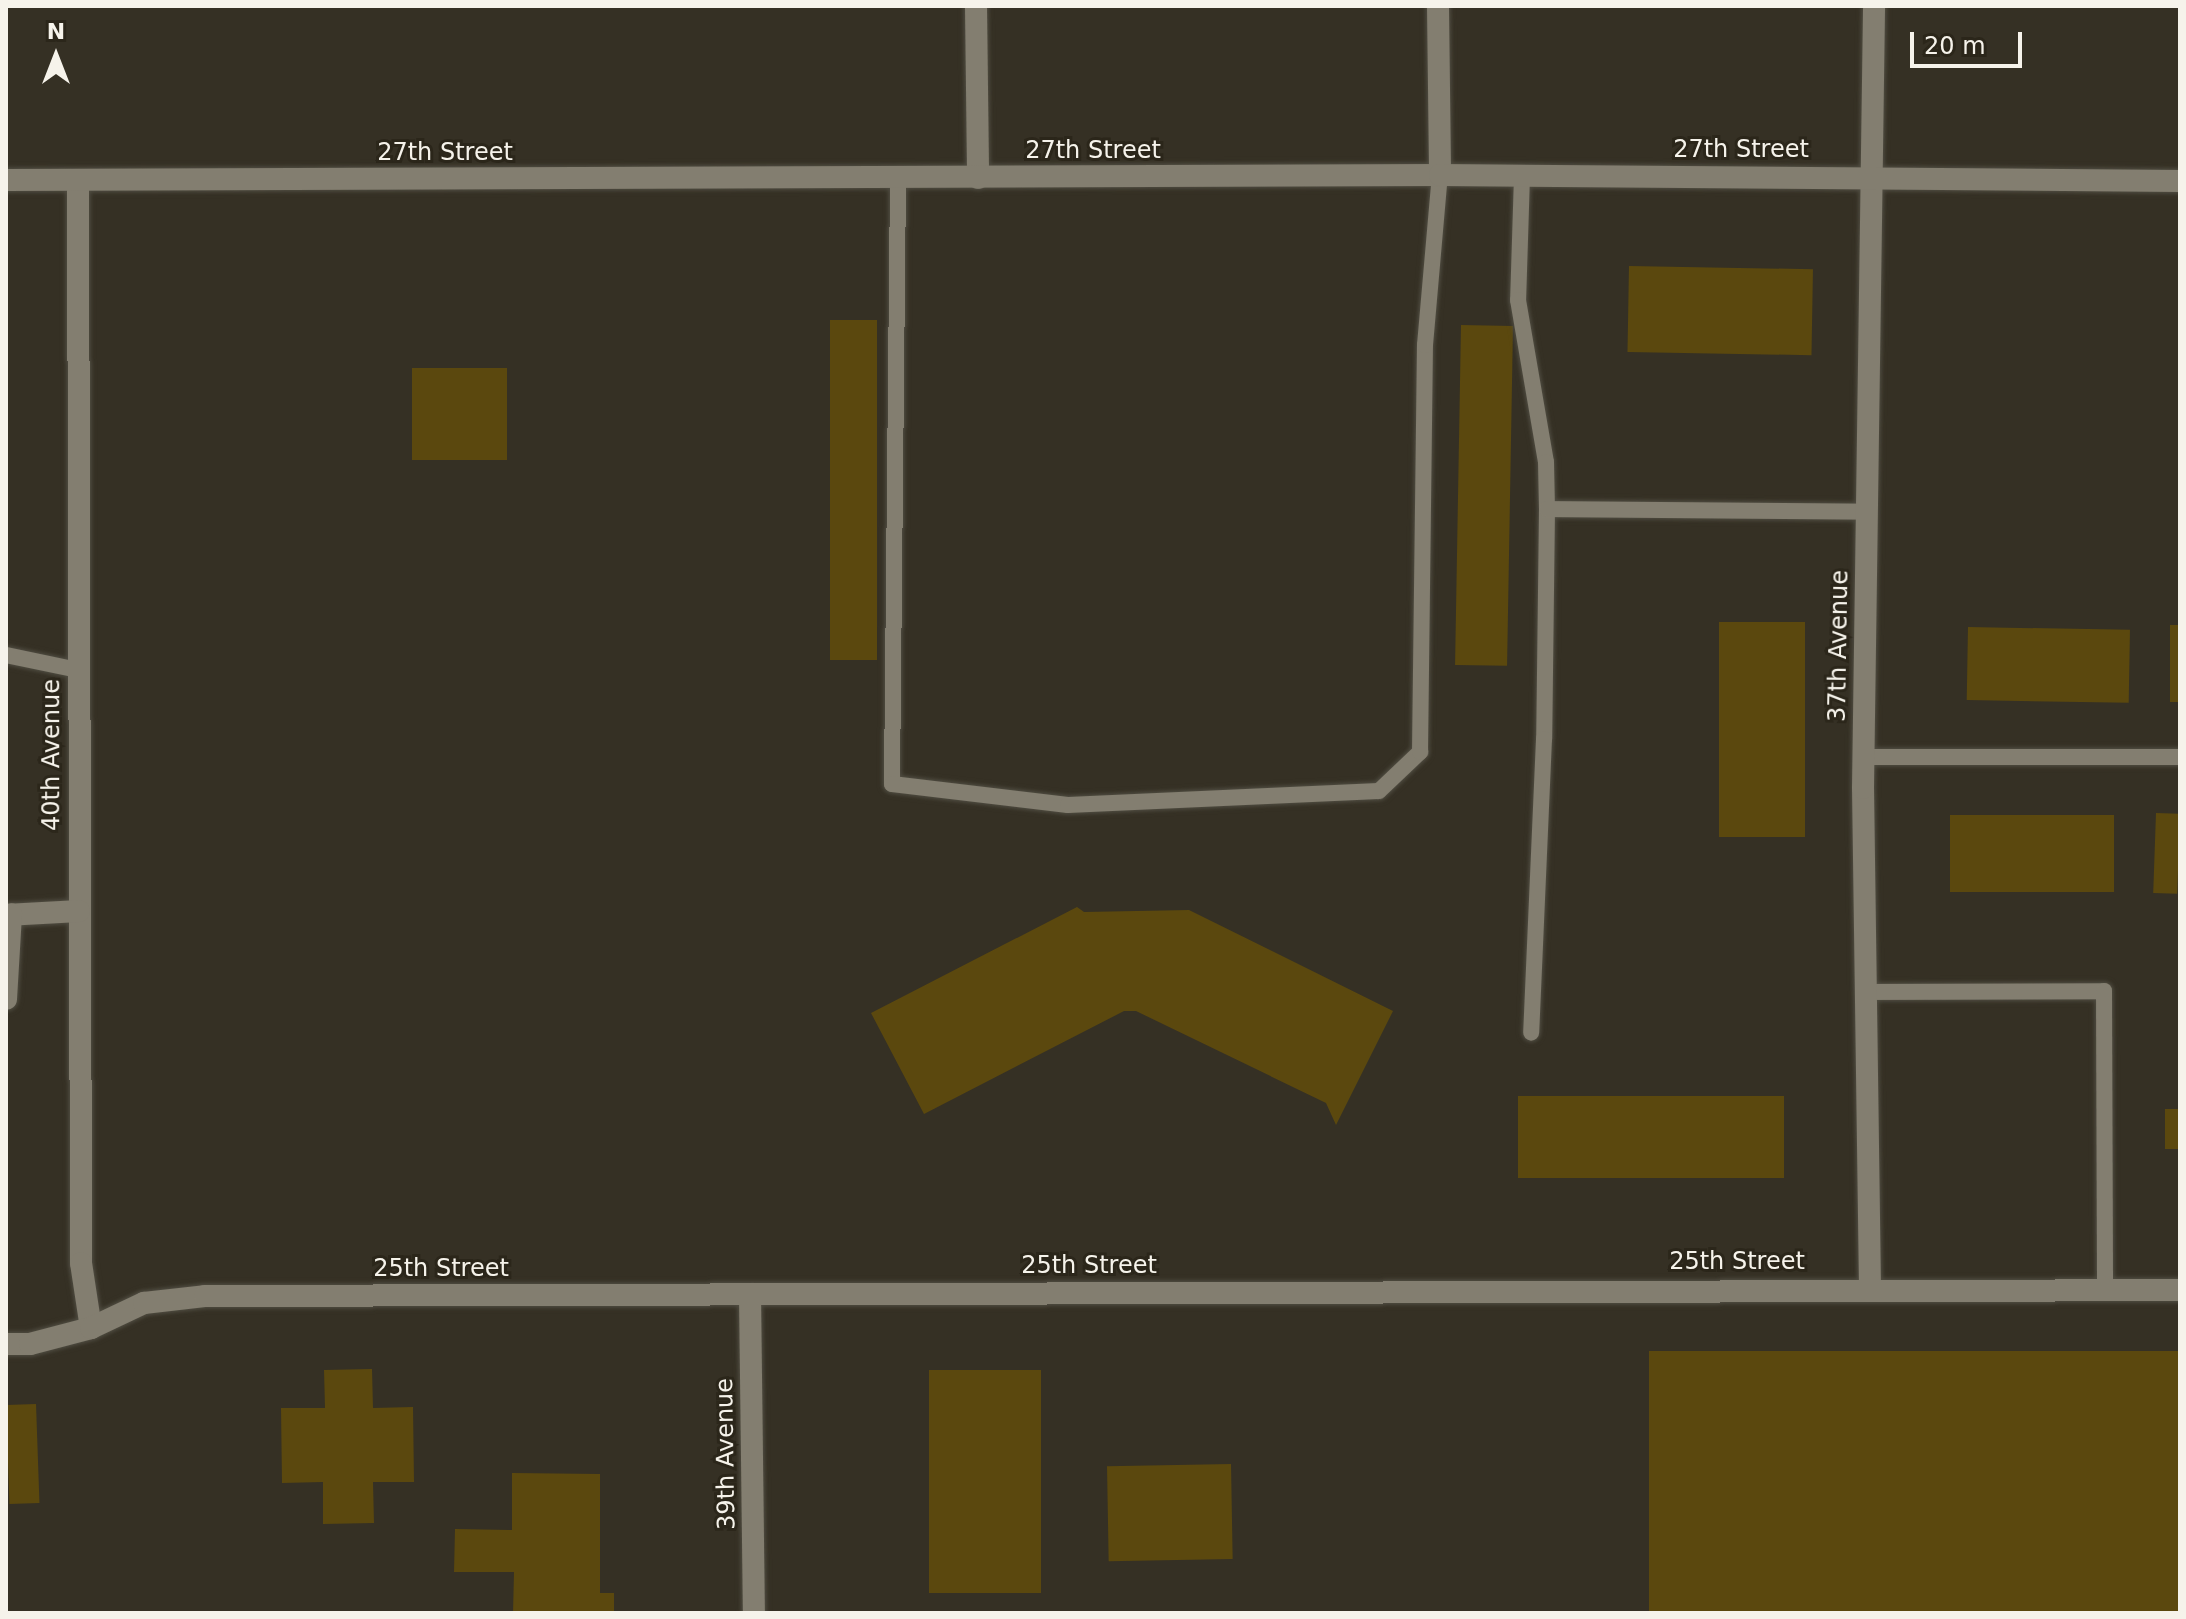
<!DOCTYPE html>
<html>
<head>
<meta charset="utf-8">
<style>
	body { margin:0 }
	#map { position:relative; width:2186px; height:1619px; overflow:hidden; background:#353024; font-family:"DejaVu Sans",sans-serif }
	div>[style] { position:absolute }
	.building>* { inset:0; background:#5b480e; transform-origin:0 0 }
	.roads { filter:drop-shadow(0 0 2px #504d42) drop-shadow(0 0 2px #504d42) }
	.service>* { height:16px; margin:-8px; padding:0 8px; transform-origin:8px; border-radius:8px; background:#837e70 }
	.minor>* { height:22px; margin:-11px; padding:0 11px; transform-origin:11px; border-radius:11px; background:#837e70 }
	.tertiary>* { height:22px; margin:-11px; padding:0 11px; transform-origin:11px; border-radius:11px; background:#837e70 }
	span { translate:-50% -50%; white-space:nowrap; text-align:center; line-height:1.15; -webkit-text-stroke:6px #2b261a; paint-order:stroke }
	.street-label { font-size:24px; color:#f6f3eb }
	.frame { position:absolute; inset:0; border:8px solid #f6f3eb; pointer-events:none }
	.north { position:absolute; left:16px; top:16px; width:80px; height:80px; -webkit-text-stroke:6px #2b261a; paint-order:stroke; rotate:0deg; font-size:22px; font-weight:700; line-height:32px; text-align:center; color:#f6f3eb }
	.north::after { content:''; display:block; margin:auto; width:28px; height:36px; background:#f6f3eb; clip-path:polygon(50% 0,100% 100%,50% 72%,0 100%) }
	.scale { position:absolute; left:1910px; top:32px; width:112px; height:36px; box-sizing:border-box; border:4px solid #f6f3eb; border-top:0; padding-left:10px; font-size:24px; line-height:28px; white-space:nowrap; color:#f6f3eb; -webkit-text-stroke:6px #2b261a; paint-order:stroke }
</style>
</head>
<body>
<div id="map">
	<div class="building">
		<i style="left:1629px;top:266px;width:184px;height:86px;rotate:1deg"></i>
		<i style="left:830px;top:320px;width:47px;height:340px"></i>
		<i style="left:1461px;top:325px;width:52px;height:340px;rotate:1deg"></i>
		<i style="left:412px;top:368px;width:95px;height:92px"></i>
		<i style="left:1719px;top:622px;width:86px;height:215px"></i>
		<i style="left:2170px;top:625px;width:10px;height:77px"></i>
		<i style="left:1968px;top:627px;width:162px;height:73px;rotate:1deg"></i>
		<i style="left:2156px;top:813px;width:24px;height:80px;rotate:2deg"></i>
		<i style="left:1950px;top:815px;width:164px;height:77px"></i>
		<i style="clip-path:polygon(1077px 907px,1084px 912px,1189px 910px,1393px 1011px,1336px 1125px,1326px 1103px,1136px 1011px,1124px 1011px,924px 1114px,871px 1013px)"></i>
		<i style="left:1518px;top:1096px;width:266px;height:82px"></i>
		<i style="left:2165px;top:1109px;width:15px;height:40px"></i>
		<i style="left:1649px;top:1351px;width:531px;height:262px"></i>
		<i style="clip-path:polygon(372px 1369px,373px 1408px,413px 1407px,414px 1482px,373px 1482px,374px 1523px,323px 1524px,323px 1482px,282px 1483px,281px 1408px,325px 1408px,324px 1370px)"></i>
		<i style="left:929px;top:1370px;width:112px;height:223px"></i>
		<i style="left:36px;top:1404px;width:99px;height:30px;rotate:88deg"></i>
		<i style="left:1231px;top:1464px;width:95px;height:124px;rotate:89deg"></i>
		<i style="clip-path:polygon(512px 1473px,600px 1474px,600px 1593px,614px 1593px,614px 1613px,513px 1613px,514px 1572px,454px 1572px,455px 1529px,512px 1530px)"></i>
	</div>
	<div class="roads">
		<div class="service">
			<i style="left:1522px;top:176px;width:124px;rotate:91.8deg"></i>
			<i style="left:1518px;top:300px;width:164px;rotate:80.2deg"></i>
			<i style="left:1546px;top:462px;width:47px;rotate:88.8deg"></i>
			<i style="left:1547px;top:509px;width:230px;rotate:90.7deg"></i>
			<i style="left:1544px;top:739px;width:294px;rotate:92.5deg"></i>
			<i style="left:898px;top:178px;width:606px;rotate:90.57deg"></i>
			<i style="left:892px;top:784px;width:177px;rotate:6.8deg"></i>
			<i style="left:1068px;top:805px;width:311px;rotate:-2.6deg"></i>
			<i style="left:1379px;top:791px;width:57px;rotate:-43.6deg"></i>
			<i style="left:1420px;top:752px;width:407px;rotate:-89.3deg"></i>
			<i style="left:1425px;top:345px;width:171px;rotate:-85deg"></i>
			<i style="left:1547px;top:509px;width:320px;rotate:0.5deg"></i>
			<i style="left:6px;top:655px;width:74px;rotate:11.8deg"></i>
			<i style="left:1863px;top:757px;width:317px"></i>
			<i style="left:1866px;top:992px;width:238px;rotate:-0.2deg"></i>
			<i style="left:2104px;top:991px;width:298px;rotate:89.8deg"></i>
		</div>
		<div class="minor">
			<i style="left:976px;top:6px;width:172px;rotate:89.3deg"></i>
			<i style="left:1438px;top:6px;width:169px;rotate:89.3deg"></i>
			<i style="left:78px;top:180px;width:1083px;rotate:89.84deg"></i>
			<i style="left:81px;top:1263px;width:66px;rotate:81.3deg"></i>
			<i style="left:6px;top:915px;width:73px;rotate:-3.1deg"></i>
			<i style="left:6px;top:999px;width:85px;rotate:-86.6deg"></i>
			<i style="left:1870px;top:1288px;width:500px;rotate:-90.8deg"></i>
			<i style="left:1863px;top:788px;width:782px;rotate:-89.19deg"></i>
			<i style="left:750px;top:1294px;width:319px;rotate:89.3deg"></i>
			<i style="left:6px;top:1344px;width:24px"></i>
			<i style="left:30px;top:1344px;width:63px;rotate:-14.7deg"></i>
			<i style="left:91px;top:1328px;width:59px;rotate:-25.3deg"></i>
			<i style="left:144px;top:1303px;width:61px;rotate:-6.5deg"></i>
			<i style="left:205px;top:1296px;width:1975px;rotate:-0.17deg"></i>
		</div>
		<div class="tertiary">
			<i style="left:6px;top:180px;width:1434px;rotate:-0.2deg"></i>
			<i style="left:1440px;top:175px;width:740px;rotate:0.46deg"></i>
		</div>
	</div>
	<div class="street-label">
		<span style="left:1741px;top:150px">27th Street</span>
		<span style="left:1093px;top:151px">27th Street</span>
		<span style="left:445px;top:153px">27th Street</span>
		<span style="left:1839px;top:646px;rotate:-89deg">37th Avenue</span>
		<span style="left:52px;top:755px;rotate:-90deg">40th Avenue</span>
		<span style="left:1737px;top:1262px">25th Street</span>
		<span style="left:1089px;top:1266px">25th Street</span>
		<span style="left:441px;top:1269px">25th Street</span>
		<span style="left:726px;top:1454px;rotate:-91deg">39th Avenue</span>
	</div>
	<div class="frame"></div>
	<div class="north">N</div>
	<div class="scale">20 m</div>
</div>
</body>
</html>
